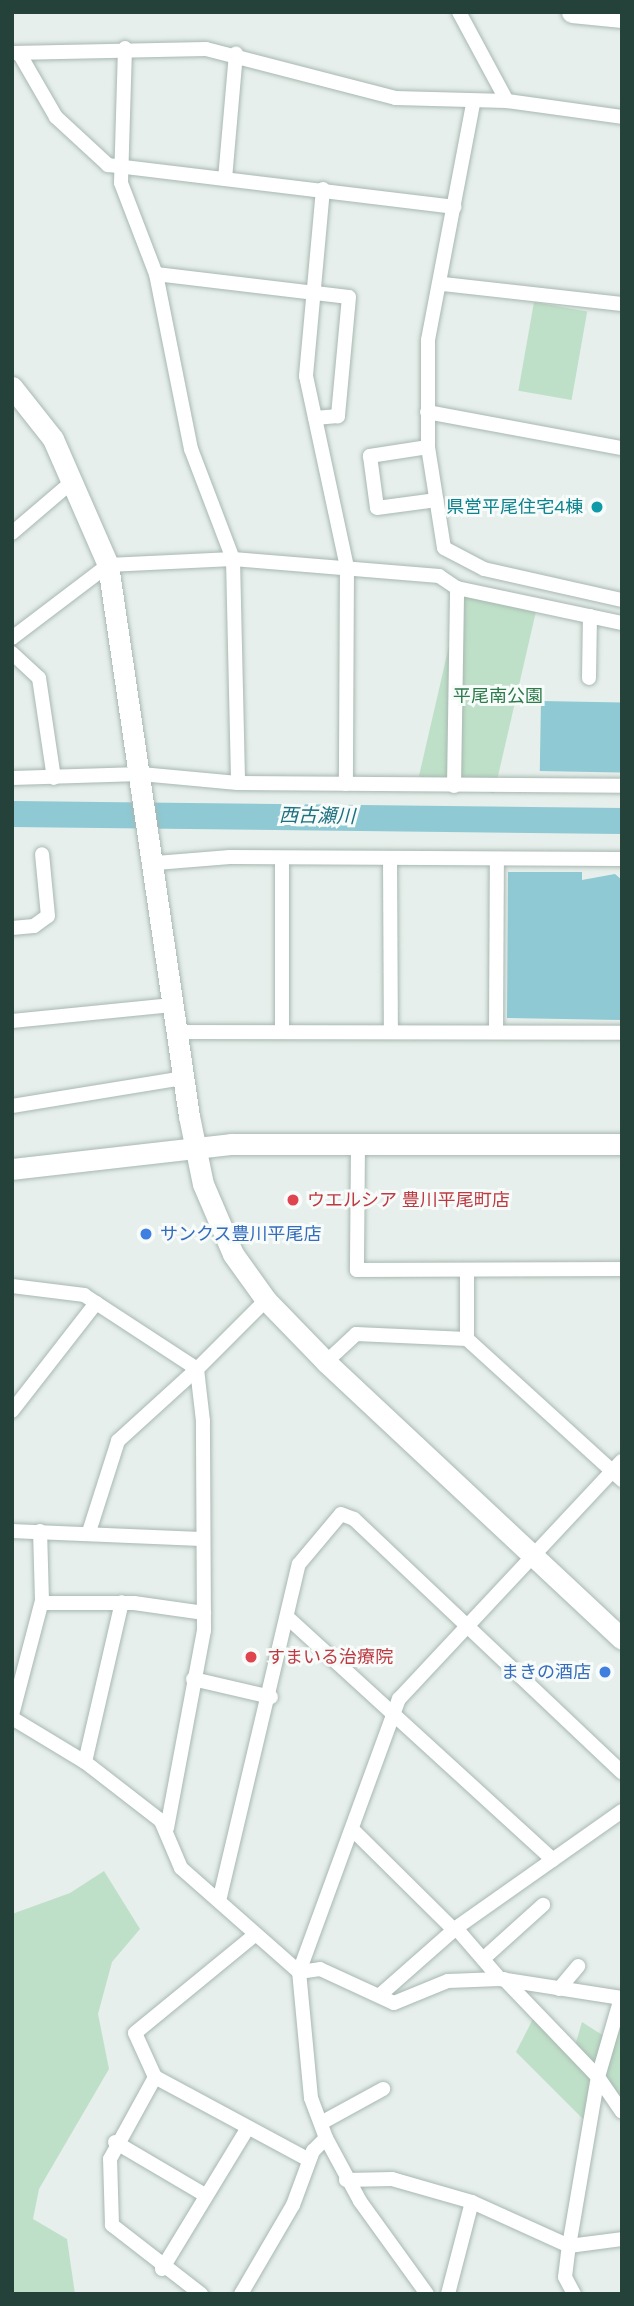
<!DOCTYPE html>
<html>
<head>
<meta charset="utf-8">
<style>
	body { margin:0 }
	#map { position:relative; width:634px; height:2306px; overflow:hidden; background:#e6efeb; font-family:"DM Sans","Noto Sans JP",sans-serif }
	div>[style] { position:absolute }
	.green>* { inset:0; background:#bfe0c8; transform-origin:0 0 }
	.water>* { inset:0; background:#8ec9d4; transform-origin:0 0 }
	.river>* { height:26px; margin:-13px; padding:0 13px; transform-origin:13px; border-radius:13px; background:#8ec9d4 }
	.roads { filter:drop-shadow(0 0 2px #a8b8b2) drop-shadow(0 0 2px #a8b8b2) }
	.street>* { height:14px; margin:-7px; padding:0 7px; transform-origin:7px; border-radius:7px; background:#fff }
	.secondary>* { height:21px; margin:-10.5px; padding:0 10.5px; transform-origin:10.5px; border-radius:10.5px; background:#fff }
	.dots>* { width:19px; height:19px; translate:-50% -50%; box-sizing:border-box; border:4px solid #f7fbf9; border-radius:50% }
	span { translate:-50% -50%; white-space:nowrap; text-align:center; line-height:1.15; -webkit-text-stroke:6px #f7fbf9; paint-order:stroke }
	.culture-label { font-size:18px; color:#0d838f }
	.right { translate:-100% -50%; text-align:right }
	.park-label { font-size:18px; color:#2d7a4b }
	.health-label { font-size:18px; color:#be3a42 }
	.left { translate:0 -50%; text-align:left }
	.shop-label { font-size:18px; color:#366cbe }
	.water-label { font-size:19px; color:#1c6f80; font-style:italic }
	.frame { position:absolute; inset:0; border:14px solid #24423a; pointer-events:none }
</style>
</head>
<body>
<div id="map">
	<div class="green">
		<i style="left:534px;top:302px;width:54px;height:90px;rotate:10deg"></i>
		<i style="left:461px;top:594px;width:77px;height:187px;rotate:13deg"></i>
		<i style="clip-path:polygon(104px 1871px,140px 1929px,112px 1962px,98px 2014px,109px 2069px,39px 2189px,33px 2219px,67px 2239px,75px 2294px,12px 2294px,12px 1914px,70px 1893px)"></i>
		<i style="clip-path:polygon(622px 2008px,622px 2108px,603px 2079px)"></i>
		<i style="clip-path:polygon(535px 2015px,591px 2075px,587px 2123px,516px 2052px)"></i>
		<i style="clip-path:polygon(582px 2022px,607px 2038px,597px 2073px,574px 2049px)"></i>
	</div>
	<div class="water">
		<i style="left:541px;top:701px;width:81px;height:70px;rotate:1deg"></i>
		<i style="clip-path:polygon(508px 872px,582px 872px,582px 880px,615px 874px,622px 880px,621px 1020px,507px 1018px)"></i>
	</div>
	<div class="river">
		<i style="left:12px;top:814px;width:610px;rotate:0.66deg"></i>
	</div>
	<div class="roads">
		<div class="street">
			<i style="left:459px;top:12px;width:101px;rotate:61.7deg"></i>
			<i style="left:125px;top:48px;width:135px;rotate:91.7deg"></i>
			<i style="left:121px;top:183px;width:97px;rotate:69deg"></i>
			<i style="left:156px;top:274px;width:178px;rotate:78.7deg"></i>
			<i style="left:191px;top:449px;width:118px;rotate:69.1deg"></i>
			<i style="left:233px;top:559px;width:224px;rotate:88.7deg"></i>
			<i style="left:12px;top:53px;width:194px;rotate:-1.2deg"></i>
			<i style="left:206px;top:49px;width:195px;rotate:14.5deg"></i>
			<i style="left:395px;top:98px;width:112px;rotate:1.5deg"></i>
			<i style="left:507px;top:101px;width:116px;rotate:7.9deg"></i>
			<i style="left:19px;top:53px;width:74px;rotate:60deg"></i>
			<i style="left:56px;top:117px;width:71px;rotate:42.7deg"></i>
			<i style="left:108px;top:165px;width:349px;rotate:6.9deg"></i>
			<i style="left:473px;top:104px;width:240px;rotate:100.8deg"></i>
			<i style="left:428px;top:340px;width:107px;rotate:90deg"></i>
			<i style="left:428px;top:447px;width:102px;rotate:81deg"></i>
			<i style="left:444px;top:548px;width:45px;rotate:27.7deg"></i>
			<i style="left:484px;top:569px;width:141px;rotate:12.7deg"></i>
			<i style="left:225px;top:179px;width:126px;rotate:-85deg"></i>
			<i style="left:323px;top:189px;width:188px;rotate:95.2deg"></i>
			<i style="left:306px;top:376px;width:195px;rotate:77.9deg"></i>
			<i style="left:347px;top:567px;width:217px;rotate:90.3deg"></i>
			<i style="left:156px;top:274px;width:194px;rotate:6.8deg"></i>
			<i style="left:349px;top:297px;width:120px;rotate:95.3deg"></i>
			<i style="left:338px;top:416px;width:23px;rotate:175deg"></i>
			<i style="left:443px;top:284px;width:180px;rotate:6.4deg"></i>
			<i style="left:427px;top:412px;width:198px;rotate:10.5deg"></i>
			<i style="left:428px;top:447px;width:59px;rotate:171.2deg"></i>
			<i style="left:370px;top:456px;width:52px;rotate:82.3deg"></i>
			<i style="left:377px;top:508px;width:60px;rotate:-7.7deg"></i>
			<i style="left:12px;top:533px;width:82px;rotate:-40.5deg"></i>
			<i style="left:12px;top:638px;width:121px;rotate:-37.2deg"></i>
			<i style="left:108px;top:565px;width:125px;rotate:-2.7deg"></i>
			<i style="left:233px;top:559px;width:207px;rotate:4.7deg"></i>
			<i style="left:439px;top:576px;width:22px;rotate:34deg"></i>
			<i style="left:457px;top:588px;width:169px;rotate:12deg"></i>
			<i style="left:12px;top:653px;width:37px;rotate:43deg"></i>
			<i style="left:39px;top:678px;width:101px;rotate:81.5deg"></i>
			<i style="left:589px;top:678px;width:62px;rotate:-89.1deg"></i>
			<i style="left:12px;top:778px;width:129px;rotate:-1.8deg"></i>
			<i style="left:141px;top:774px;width:97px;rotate:5.3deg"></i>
			<i style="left:238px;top:783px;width:384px;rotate:0.4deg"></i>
			<i style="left:454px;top:786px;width:198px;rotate:-89.1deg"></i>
			<i style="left:390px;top:858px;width:173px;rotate:89.7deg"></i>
			<i style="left:282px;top:859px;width:172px;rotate:90deg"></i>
			<i style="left:156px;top:863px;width:74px;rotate:-4.6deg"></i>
			<i style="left:230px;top:857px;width:392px;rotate:0.3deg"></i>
			<i style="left:12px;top:928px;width:22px;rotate:-5deg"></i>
			<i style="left:34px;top:926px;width:17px;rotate:-36deg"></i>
			<i style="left:48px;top:916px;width:62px;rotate:-95.5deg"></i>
			<i style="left:12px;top:1021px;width:161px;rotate:-5.7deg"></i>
			<i style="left:496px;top:1031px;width:171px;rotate:-89.7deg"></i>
			<i style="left:176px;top:1032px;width:446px;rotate:0.1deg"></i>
			<i style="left:12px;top:1106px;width:173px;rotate:-9.3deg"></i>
			<i style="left:358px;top:1145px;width:125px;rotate:90.5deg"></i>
			<i style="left:357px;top:1270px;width:265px;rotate:-0.2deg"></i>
			<i style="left:467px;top:1272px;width:67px;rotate:90deg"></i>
			<i style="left:12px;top:1286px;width:73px;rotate:7.1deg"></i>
			<i style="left:84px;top:1295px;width:135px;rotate:33.2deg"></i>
			<i style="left:197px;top:1369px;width:107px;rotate:137.7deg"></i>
			<i style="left:118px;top:1441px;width:96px;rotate:107.7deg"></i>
			<i style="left:326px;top:1362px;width:41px;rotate:-43deg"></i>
			<i style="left:356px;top:1334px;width:111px;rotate:2.6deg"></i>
			<i style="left:467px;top:1339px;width:210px;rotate:42.3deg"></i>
			<i style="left:12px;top:1411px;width:137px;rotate:-52.1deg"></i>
			<i style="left:12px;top:1531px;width:188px;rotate:2.4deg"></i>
			<i style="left:42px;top:1603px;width:92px"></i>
			<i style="left:134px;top:1603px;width:71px;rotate:8.1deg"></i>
			<i style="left:287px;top:1617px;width:360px;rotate:42.4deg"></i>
			<i style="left:193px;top:1679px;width:80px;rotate:13deg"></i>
			<i style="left:12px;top:1715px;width:118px;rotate:-75.3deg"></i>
			<i style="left:42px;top:1601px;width:70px;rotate:-91.6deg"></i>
			<i style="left:12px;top:1718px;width:85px;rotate:31.1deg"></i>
			<i style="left:85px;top:1762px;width:96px;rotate:37.8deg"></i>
			<i style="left:161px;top:1821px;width:51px;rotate:66.9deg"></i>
			<i style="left:181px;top:1868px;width:157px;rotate:41.4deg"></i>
			<i style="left:85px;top:1762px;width:164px;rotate:-77deg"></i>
			<i style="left:167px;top:1828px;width:201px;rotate:-79.4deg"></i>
			<i style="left:204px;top:1630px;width:209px;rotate:-90.3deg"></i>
			<i style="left:203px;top:1421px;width:52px;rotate:-96.6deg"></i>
			<i style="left:197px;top:1369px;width:98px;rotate:-45deg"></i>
			<i style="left:352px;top:1829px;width:144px;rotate:44.7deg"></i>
			<i style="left:220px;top:1897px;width:342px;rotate:-76.7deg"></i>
			<i style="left:299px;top:1564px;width:65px;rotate:-50deg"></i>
			<i style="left:341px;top:1514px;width:14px;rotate:21deg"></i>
			<i style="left:354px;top:1519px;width:369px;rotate:43.4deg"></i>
			<i style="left:456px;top:1928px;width:67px;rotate:49.2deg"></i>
			<i style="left:483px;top:1959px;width:81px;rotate:-42deg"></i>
			<i style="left:299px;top:1972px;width:21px;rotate:-8deg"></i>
			<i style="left:320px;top:1969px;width:81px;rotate:24.7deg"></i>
			<i style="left:394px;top:2003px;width:58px;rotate:-22.2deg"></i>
			<i style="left:448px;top:1981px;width:52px;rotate:-2.2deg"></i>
			<i style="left:500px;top:1979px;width:123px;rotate:8.9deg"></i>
			<i style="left:504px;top:1979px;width:136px;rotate:46.2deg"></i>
			<i style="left:598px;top:2077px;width:42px;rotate:55.6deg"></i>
			<i style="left:559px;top:1989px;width:30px;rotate:-50deg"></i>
			<i style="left:380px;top:1995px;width:101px;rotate:-41.4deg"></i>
			<i style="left:456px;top:1928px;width:203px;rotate:-35.2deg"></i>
			<i style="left:155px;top:2077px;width:175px;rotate:28.3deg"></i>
			<i style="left:321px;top:2123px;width:71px;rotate:-28.7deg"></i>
			<i style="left:115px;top:2142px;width:104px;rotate:30.5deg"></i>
			<i style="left:346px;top:2180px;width:46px;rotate:-1.2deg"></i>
			<i style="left:392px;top:2179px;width:83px;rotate:16deg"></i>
			<i style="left:162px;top:2269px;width:164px;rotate:-58.7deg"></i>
			<i style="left:201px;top:2294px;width:113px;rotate:-142.2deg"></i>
			<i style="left:112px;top:2225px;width:66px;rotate:-91.7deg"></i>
			<i style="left:110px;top:2159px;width:94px;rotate:-61.2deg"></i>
			<i style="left:155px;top:2077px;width:48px;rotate:-114.4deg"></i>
			<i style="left:135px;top:2033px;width:156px;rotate:-39.3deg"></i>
			<i style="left:241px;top:2294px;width:103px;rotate:-59.7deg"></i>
			<i style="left:293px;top:2205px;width:58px;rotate:-69.7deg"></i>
			<i style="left:313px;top:2151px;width:18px;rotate:-45deg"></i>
			<i style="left:427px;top:2294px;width:115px;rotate:-125.8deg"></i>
			<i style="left:360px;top:2201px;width:72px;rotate:-118.4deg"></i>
			<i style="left:326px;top:2138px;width:43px;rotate:-110.6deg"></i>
			<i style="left:311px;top:2098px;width:127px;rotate:-95.4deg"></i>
			<i style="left:299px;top:1972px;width:291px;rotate:-69.9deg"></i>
			<i style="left:399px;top:1699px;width:326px;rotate:-46.9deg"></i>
			<i style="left:448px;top:2294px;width:95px;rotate:-75.4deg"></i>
			<i style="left:472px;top:2202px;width:107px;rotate:24.4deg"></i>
			<i style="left:569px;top:2246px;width:53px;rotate:-7.5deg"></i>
			<i style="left:574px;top:2294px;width:19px;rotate:-118deg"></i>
			<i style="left:565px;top:2277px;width:31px;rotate:-83deg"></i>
			<i style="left:569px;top:2246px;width:171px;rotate:-80.3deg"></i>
			<i style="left:598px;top:2077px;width:82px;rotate:-73.8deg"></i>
		</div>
		<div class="secondary">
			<i style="left:572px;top:12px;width:50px;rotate:5.7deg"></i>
			<i style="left:12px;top:387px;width:66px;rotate:51.7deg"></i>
			<i style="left:53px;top:439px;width:137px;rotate:66.4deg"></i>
			<i style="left:108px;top:565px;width:557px;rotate:81.64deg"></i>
			<i style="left:189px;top:1116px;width:69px;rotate:78.4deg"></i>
			<i style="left:203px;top:1184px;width:76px;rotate:66.8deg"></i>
			<i style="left:233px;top:1254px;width:57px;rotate:54.3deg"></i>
			<i style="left:266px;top:1300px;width:86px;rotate:45.9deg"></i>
			<i style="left:326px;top:1362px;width:405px;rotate:43.1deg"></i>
			<i style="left:12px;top:1169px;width:220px;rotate:-6.5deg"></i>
			<i style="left:231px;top:1144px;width:391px"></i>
		</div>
	</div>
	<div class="dots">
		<i style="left:597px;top:507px;background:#0f9aa8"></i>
		<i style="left:293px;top:1200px;background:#e0444e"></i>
		<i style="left:146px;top:1234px;background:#3f7fe0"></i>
		<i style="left:251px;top:1657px;background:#e0444e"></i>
		<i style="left:605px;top:1672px;background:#3f7fe0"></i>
	</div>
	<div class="culture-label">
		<span class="right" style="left:583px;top:507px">県営平尾住宅4棟</span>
	</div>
	<div class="park-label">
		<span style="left:498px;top:696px">平尾南公園</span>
	</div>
	<div class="health-label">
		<span class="left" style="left:307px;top:1200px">ウエルシア 豊川平尾町店</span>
		<span class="left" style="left:267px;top:1657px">すまいる治療院</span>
	</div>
	<div class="shop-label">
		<span class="left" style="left:160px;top:1234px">サンクス豊川平尾店</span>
		<span class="right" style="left:591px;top:1672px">まきの酒店</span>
	</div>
	<div class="water-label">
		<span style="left:317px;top:816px;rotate:1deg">西古瀬川</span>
	</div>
	<div class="frame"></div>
</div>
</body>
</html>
